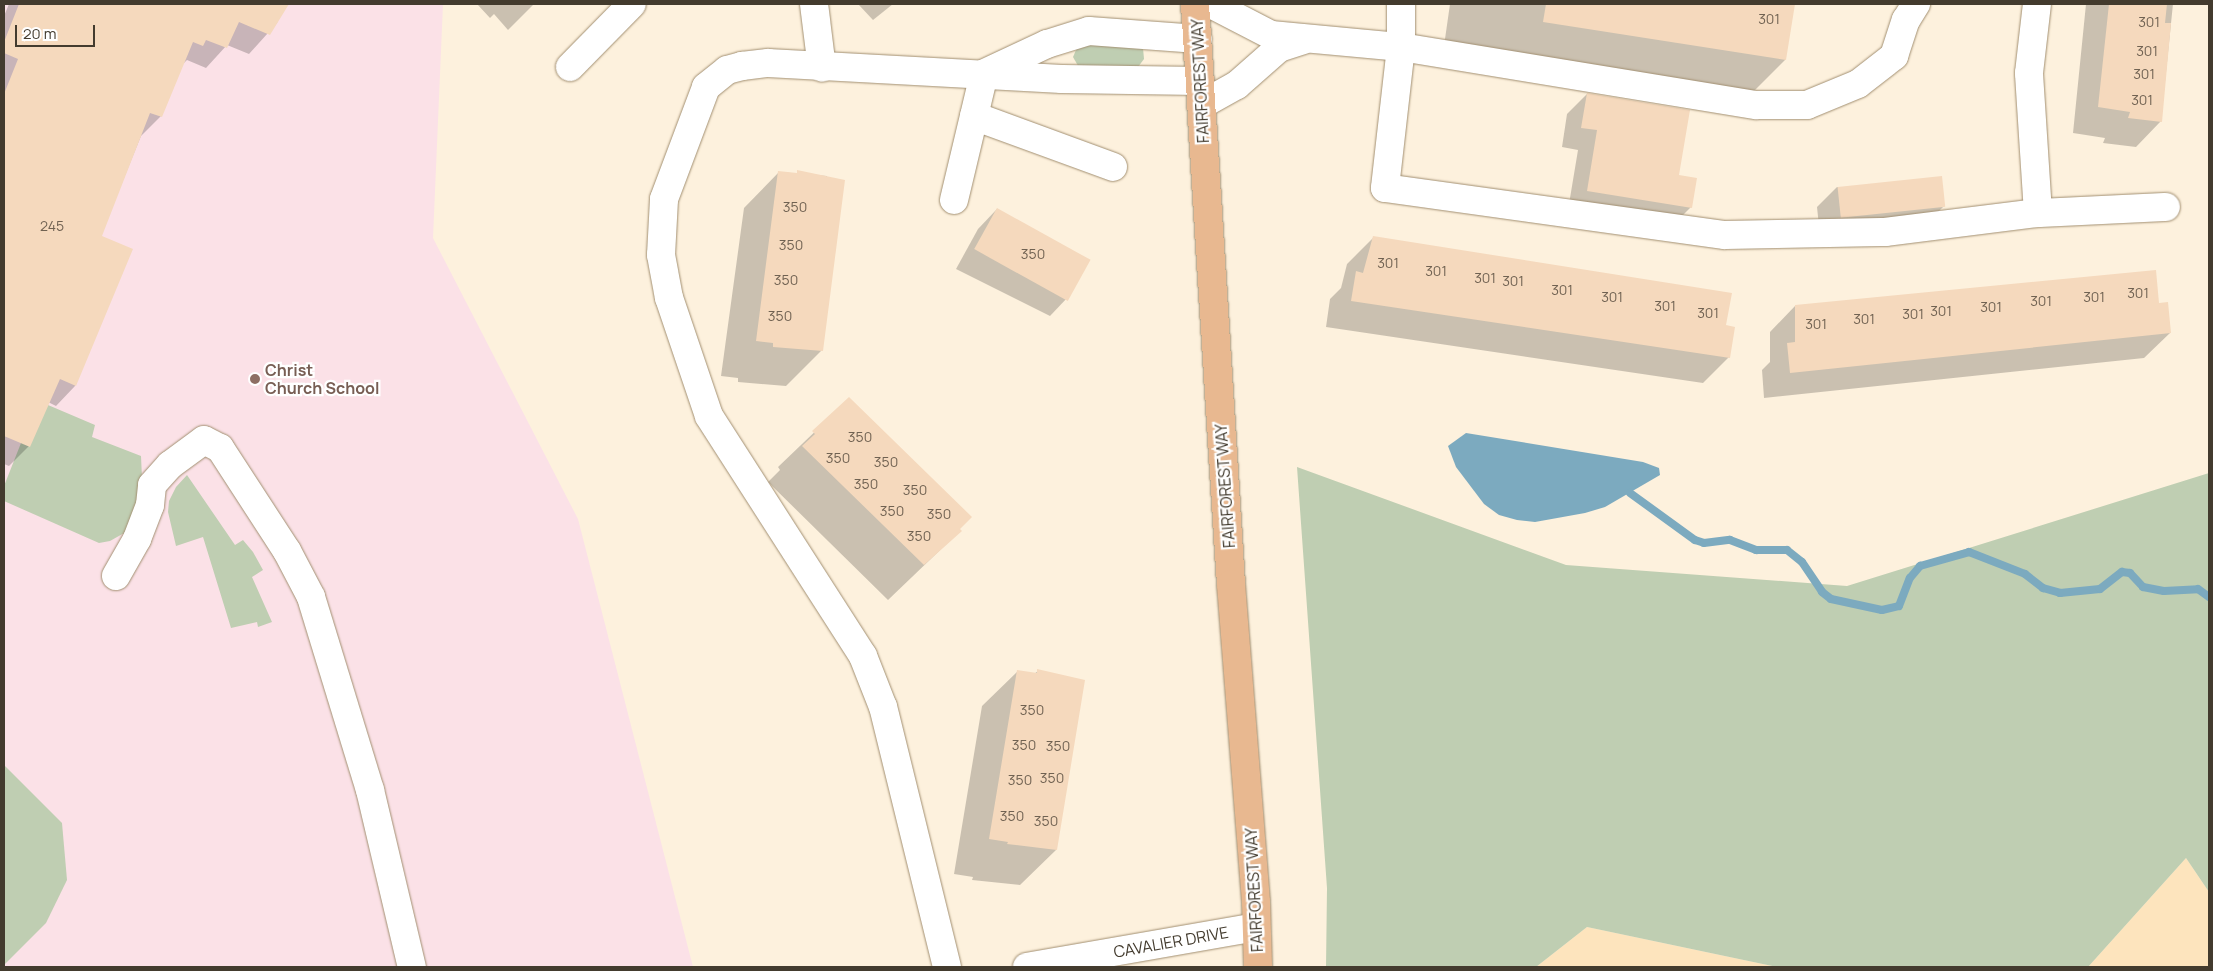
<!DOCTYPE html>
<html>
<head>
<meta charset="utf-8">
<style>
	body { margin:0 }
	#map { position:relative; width:2213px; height:971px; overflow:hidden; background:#fdf1dd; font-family:Manrope,sans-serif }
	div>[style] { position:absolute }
	.built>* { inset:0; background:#fde4bd }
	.education>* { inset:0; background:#fbe1e7 }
	.green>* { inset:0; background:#bfceb2 }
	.water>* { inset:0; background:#7caabf }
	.shadow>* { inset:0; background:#0003 }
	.stream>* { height:8px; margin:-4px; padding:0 4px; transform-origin:4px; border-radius:4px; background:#7caabf }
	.building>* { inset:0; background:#f5d9bd; transform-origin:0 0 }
	.roads { filter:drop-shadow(0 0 1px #a28f71) drop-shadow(0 0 1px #a28f71) }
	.minor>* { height:28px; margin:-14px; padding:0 14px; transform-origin:14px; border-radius:14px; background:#fff }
	.major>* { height:28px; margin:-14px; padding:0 14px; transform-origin:14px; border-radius:14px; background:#e8b890 }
	.dots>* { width:14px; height:14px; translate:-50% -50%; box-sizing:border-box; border:2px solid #fff; border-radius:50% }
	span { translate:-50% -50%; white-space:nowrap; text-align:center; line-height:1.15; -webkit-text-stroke:4.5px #fff; paint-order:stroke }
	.number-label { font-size:14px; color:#706252 }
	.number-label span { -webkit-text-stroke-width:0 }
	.street-label { font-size:16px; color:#433b2e }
	.education-label { font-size:16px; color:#785e54; font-weight:700 }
	.left { translate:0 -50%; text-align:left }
	.frame { position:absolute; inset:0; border:5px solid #433b2e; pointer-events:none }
	.scale { position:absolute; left:15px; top:25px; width:80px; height:22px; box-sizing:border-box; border:2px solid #433b2e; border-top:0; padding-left:6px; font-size:15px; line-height:18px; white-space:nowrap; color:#433b2e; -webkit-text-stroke:4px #fff; paint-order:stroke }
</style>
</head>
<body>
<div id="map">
	<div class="built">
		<i style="clip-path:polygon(2186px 858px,2209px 892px,2209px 967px,2088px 967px)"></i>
		<i style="clip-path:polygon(1587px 927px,1777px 967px,1536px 967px)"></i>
	</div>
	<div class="education">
		<i style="clip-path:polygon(4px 4px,443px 4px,433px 238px,578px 519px,693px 967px,4px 967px)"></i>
	</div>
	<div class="green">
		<i style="clip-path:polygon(1079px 43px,1143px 48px,1144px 59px,1138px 67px,1081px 71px,1073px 57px)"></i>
		<i style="clip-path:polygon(48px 405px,95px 425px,92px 437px,141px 456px,142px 478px,133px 528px,110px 541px,99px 543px,4px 501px,4px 486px,21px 443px)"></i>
		<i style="clip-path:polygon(1297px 467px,1566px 565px,1847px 586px,2209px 473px,2209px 892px,2186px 858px,2088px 967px,1777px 967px,1587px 927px,1536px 967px,1326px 967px,1327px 888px)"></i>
		<i style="clip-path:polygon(187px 475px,235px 545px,243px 540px,253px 552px,263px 570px,252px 577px,272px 622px,258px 627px,257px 622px,231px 628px,203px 537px,176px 546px,168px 512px,169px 501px,176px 487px)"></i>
		<i style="clip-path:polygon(4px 765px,62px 823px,67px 880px,46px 923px,4px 965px)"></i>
	</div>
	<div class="water">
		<i style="clip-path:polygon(1466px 433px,1643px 462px,1659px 468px,1660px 475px,1605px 507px,1585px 513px,1535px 522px,1517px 520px,1499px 515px,1484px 504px,1456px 467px,1448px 446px)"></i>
	</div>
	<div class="shadow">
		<i style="clip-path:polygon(9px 4px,284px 4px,277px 23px,249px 54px,227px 45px,206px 68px,187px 60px,183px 64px,161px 116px,141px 136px,100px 237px,75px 386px,56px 406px,48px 402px,29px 446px,9px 466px,4px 464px,4px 16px)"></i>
		<i style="clip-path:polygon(477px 4px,534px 4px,508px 30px,494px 14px,490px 18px)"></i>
		<i style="clip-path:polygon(858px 4px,893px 4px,873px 20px)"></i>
		<i style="clip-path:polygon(1450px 4px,1794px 4px,1785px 60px,1750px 95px,1444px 46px)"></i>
		<i style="clip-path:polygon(2086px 4px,2173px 4px,2161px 121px,2136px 147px,2103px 143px,2105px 138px,2073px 133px)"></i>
		<i style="clip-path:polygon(1587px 94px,1678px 176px,1691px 207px,1671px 227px,1568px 210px,1578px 150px,1562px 147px,1567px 114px)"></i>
		<i style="clip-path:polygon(779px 172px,827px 176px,822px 350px,786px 386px,738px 382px,738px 378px,721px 376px,744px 208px)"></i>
		<i style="clip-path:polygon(1837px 187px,1944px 206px,1924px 226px,1820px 236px,1817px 207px)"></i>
		<i style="clip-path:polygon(997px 209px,1069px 296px,1050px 316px,956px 269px,978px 229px)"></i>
		<i style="clip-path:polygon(1373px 238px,1725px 326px,1729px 357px,1703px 383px,1326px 327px,1330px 299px,1341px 288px,1347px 264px)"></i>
		<i style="clip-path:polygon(2158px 304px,2170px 333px,2144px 358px,1764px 398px,1762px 370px,1770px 362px,1770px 332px,1795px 306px)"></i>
		<i style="clip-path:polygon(849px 399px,960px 531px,888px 600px,768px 482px,780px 470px,778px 467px)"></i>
		<i style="clip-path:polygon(1018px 671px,1034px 674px,1038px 671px,1056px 850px,1020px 885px,972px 880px,973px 877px,954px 874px,982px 706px)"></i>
	</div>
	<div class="stream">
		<i style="left:1630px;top:493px;width:80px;rotate:35.9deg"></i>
		<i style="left:1695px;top:540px;width:9px;rotate:18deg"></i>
		<i style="left:1704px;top:543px;width:26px;rotate:-7deg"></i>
		<i style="left:1730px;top:540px;width:28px;rotate:21deg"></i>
		<i style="left:1756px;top:550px;width:31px"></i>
		<i style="left:1787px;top:550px;width:19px;rotate:39deg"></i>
		<i style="left:1802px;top:562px;width:36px;rotate:56deg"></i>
		<i style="left:1822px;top:592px;width:11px;rotate:38deg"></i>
		<i style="left:1831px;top:599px;width:52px;rotate:12.2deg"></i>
		<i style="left:1882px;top:610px;width:17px;rotate:-13deg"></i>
		<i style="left:1899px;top:606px;width:30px;rotate:-69deg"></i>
		<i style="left:1910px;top:578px;width:16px;rotate:-50deg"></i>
		<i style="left:1920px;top:566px;width:51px;rotate:-15.9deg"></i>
		<i style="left:1969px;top:552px;width:60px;rotate:21.4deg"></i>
		<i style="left:2025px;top:574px;width:23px;rotate:38deg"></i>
		<i style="left:2043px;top:588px;width:18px;rotate:16deg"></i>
		<i style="left:2060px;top:593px;width:40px;rotate:-5.7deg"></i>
		<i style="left:2100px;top:589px;width:28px;rotate:-38deg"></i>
		<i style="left:2122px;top:572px;width:8px;rotate:7deg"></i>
		<i style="left:2130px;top:573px;width:19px;rotate:47deg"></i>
		<i style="left:2143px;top:587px;width:21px;rotate:11deg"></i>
		<i style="left:2164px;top:591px;width:34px;rotate:-3deg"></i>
		<i style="left:2198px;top:589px;width:14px;rotate:36deg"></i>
	</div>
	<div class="building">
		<i style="clip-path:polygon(19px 4px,289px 4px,270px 35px,239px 22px,227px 48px,206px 40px,203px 46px,193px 42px,162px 117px,150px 113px,102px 236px,133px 249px,76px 386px,60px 379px,30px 447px,4px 436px,4px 94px,18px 59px,4px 53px,4px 42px)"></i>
		<i style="clip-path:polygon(1546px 4px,1795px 4px,1786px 60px,1543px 22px)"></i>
		<i style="clip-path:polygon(2109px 4px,2167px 4px,2165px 23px,2171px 23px,2162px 122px,2128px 118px,2130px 112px,2098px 107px)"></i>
		<i style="clip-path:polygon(1587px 93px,1690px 110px,1679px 175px,1697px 178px,1692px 208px,1587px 191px,1597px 130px,1581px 128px)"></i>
		<i style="clip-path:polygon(797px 170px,845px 180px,823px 351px,773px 347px,773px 343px,756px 341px,778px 171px,797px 173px)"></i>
		<i style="left:1942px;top:176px;width:31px;height:105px;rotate:84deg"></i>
		<i style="left:997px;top:208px;width:107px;height:47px;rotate:29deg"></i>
		<i style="clip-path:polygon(1373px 236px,1732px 293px,1726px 325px,1735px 327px,1730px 358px,1351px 301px,1356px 271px,1363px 273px)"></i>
		<i style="clip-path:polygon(2156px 270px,2159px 303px,2168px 302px,2171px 333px,1790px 373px,1787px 343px,1795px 342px,1795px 305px)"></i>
		<i style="clip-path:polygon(849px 397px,972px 517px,960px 529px,962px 531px,924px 565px,802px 446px,815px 434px,812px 431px)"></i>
		<i style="clip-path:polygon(1037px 669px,1085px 680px,1057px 850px,1007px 844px,1008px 842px,989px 839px,1017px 670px,1037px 673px)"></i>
	</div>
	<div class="roads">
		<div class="minor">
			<i style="left:814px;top:4px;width:64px;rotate:82.9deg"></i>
			<i style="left:1211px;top:4px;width:68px;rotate:27.3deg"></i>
			<i style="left:1271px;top:35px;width:131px;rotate:5.3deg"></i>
			<i style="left:1401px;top:47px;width:361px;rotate:9.3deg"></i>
			<i style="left:1757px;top:105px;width:50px"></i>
			<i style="left:1807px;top:105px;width:55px;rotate:-22.4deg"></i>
			<i style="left:1858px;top:84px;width:46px;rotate:-37.9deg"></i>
			<i style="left:1894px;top:56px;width:38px;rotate:-72deg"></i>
			<i style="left:1906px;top:20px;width:19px;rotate:-58deg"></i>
			<i style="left:1401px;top:4px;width:43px;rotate:90deg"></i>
			<i style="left:1401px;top:47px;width:142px;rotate:96.5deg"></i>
			<i style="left:1385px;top:188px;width:343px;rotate:7.9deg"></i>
			<i style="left:1725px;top:235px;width:160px;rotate:-1.1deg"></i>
			<i style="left:1885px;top:232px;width:154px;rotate:-7.1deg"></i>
			<i style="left:2038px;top:213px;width:140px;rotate:-93.7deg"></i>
			<i style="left:2029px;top:73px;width:69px;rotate:-83.4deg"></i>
			<i style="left:570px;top:67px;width:88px;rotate:-45.5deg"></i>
			<i style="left:985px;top:73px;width:68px;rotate:-25.1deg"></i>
			<i style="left:1047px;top:44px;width:44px;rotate:-17.2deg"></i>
			<i style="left:1089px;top:31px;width:109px;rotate:4.2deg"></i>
			<i style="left:1201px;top:105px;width:41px;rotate:-29.1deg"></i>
			<i style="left:1237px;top:85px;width:56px;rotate:-41.4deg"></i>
			<i style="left:1279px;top:48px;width:26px;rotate:-18deg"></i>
			<i style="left:974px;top:116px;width:148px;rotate:20.1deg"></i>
			<i style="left:954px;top:200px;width:130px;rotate:-76.6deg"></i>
			<i style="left:2038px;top:213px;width:128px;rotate:-2.7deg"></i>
			<i style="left:116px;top:576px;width:43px;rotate:-60.4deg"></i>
			<i style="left:137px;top:539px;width:36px;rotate:-69deg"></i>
			<i style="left:150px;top:505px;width:20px;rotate:-84deg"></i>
			<i style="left:152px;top:485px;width:27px;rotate:-48deg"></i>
			<i style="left:170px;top:465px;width:42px;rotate:-36.3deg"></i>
			<i style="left:204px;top:440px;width:18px;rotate:27deg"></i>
			<i style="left:220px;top:448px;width:123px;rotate:57deg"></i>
			<i style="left:287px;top:551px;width:52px;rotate:62.4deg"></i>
			<i style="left:311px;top:597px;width:202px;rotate:73deg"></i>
			<i style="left:370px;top:790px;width:182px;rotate:76.7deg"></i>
			<i style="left:947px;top:967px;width:268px;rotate:-103.8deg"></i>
			<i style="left:883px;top:707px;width:55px;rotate:-111.4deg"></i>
			<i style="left:863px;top:656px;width:285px;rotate:-122.7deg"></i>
			<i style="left:709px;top:416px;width:125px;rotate:-108.7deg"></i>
			<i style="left:669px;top:298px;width:44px;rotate:-100.5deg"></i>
			<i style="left:661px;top:255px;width:56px;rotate:-86.9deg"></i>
			<i style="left:664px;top:199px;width:120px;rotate:-69.4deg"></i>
			<i style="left:706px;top:87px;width:27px;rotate:-39deg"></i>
			<i style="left:727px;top:70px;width:16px;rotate:-15deg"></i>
			<i style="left:742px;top:66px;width:26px;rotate:-7deg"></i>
			<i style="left:768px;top:63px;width:294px;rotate:3.1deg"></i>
			<i style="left:1062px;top:79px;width:138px;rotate:0.8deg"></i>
			<i style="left:1027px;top:967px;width:232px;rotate:-9.9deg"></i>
		</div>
		<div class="major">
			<i style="left:1195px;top:4px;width:581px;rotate:86.45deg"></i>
			<i style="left:1231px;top:584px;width:319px;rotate:85.5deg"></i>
			<i style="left:1256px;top:902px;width:65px;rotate:88.2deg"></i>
		</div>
	</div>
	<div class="dots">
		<i style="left:255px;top:379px;background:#8d6e63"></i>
	</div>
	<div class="number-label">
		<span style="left:1769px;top:19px">301</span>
		<span style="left:2149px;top:22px">301</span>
		<span style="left:2147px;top:51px">301</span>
		<span style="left:2144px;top:74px">301</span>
		<span style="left:2142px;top:100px">301</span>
		<span style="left:795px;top:207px">350</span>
		<span style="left:52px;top:226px">245</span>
		<span style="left:791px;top:245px">350</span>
		<span style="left:1033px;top:254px">350</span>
		<span style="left:1388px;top:263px">301</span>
		<span style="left:1436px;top:271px">301</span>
		<span style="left:1485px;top:278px">301</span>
		<span style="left:786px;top:280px">350</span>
		<span style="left:1513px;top:281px">301</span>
		<span style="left:1562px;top:290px">301</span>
		<span style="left:2138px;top:293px">301</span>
		<span style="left:1612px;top:297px">301</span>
		<span style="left:2094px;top:297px">301</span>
		<span style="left:2041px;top:301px">301</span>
		<span style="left:1665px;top:306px">301</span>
		<span style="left:1991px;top:307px">301</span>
		<span style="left:1941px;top:311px">301</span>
		<span style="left:1708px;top:313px">301</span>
		<span style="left:1913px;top:314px">301</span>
		<span style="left:780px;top:316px">350</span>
		<span style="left:1864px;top:319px">301</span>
		<span style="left:1816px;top:324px">301</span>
		<span style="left:860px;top:437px">350</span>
		<span style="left:838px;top:458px">350</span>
		<span style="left:886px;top:462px">350</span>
		<span style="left:866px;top:484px">350</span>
		<span style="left:915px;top:490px">350</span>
		<span style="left:892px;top:511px">350</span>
		<span style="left:939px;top:514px">350</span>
		<span style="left:919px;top:536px">350</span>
		<span style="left:1032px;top:710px">350</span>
		<span style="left:1024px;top:745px">350</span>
		<span style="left:1058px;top:746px">350</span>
		<span style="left:1052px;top:778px">350</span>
		<span style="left:1020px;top:780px">350</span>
		<span style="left:1012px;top:816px">350</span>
		<span style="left:1046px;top:821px">350</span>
	</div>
	<div class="street-label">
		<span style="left:1200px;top:81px;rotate:-93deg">FAIRFOREST WAY</span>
		<span style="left:1225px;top:486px;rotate:-94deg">FAIRFOREST WAY</span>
		<span style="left:1254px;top:890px;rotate:-93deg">FAIRFOREST WAY</span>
		<span style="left:1171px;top:942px;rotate:-10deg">CAVALIER DRIVE</span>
	</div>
	<div class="education-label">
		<span class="left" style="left:265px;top:379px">Christ<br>Church School</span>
	</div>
	<div class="frame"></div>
	<div class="scale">20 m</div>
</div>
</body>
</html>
